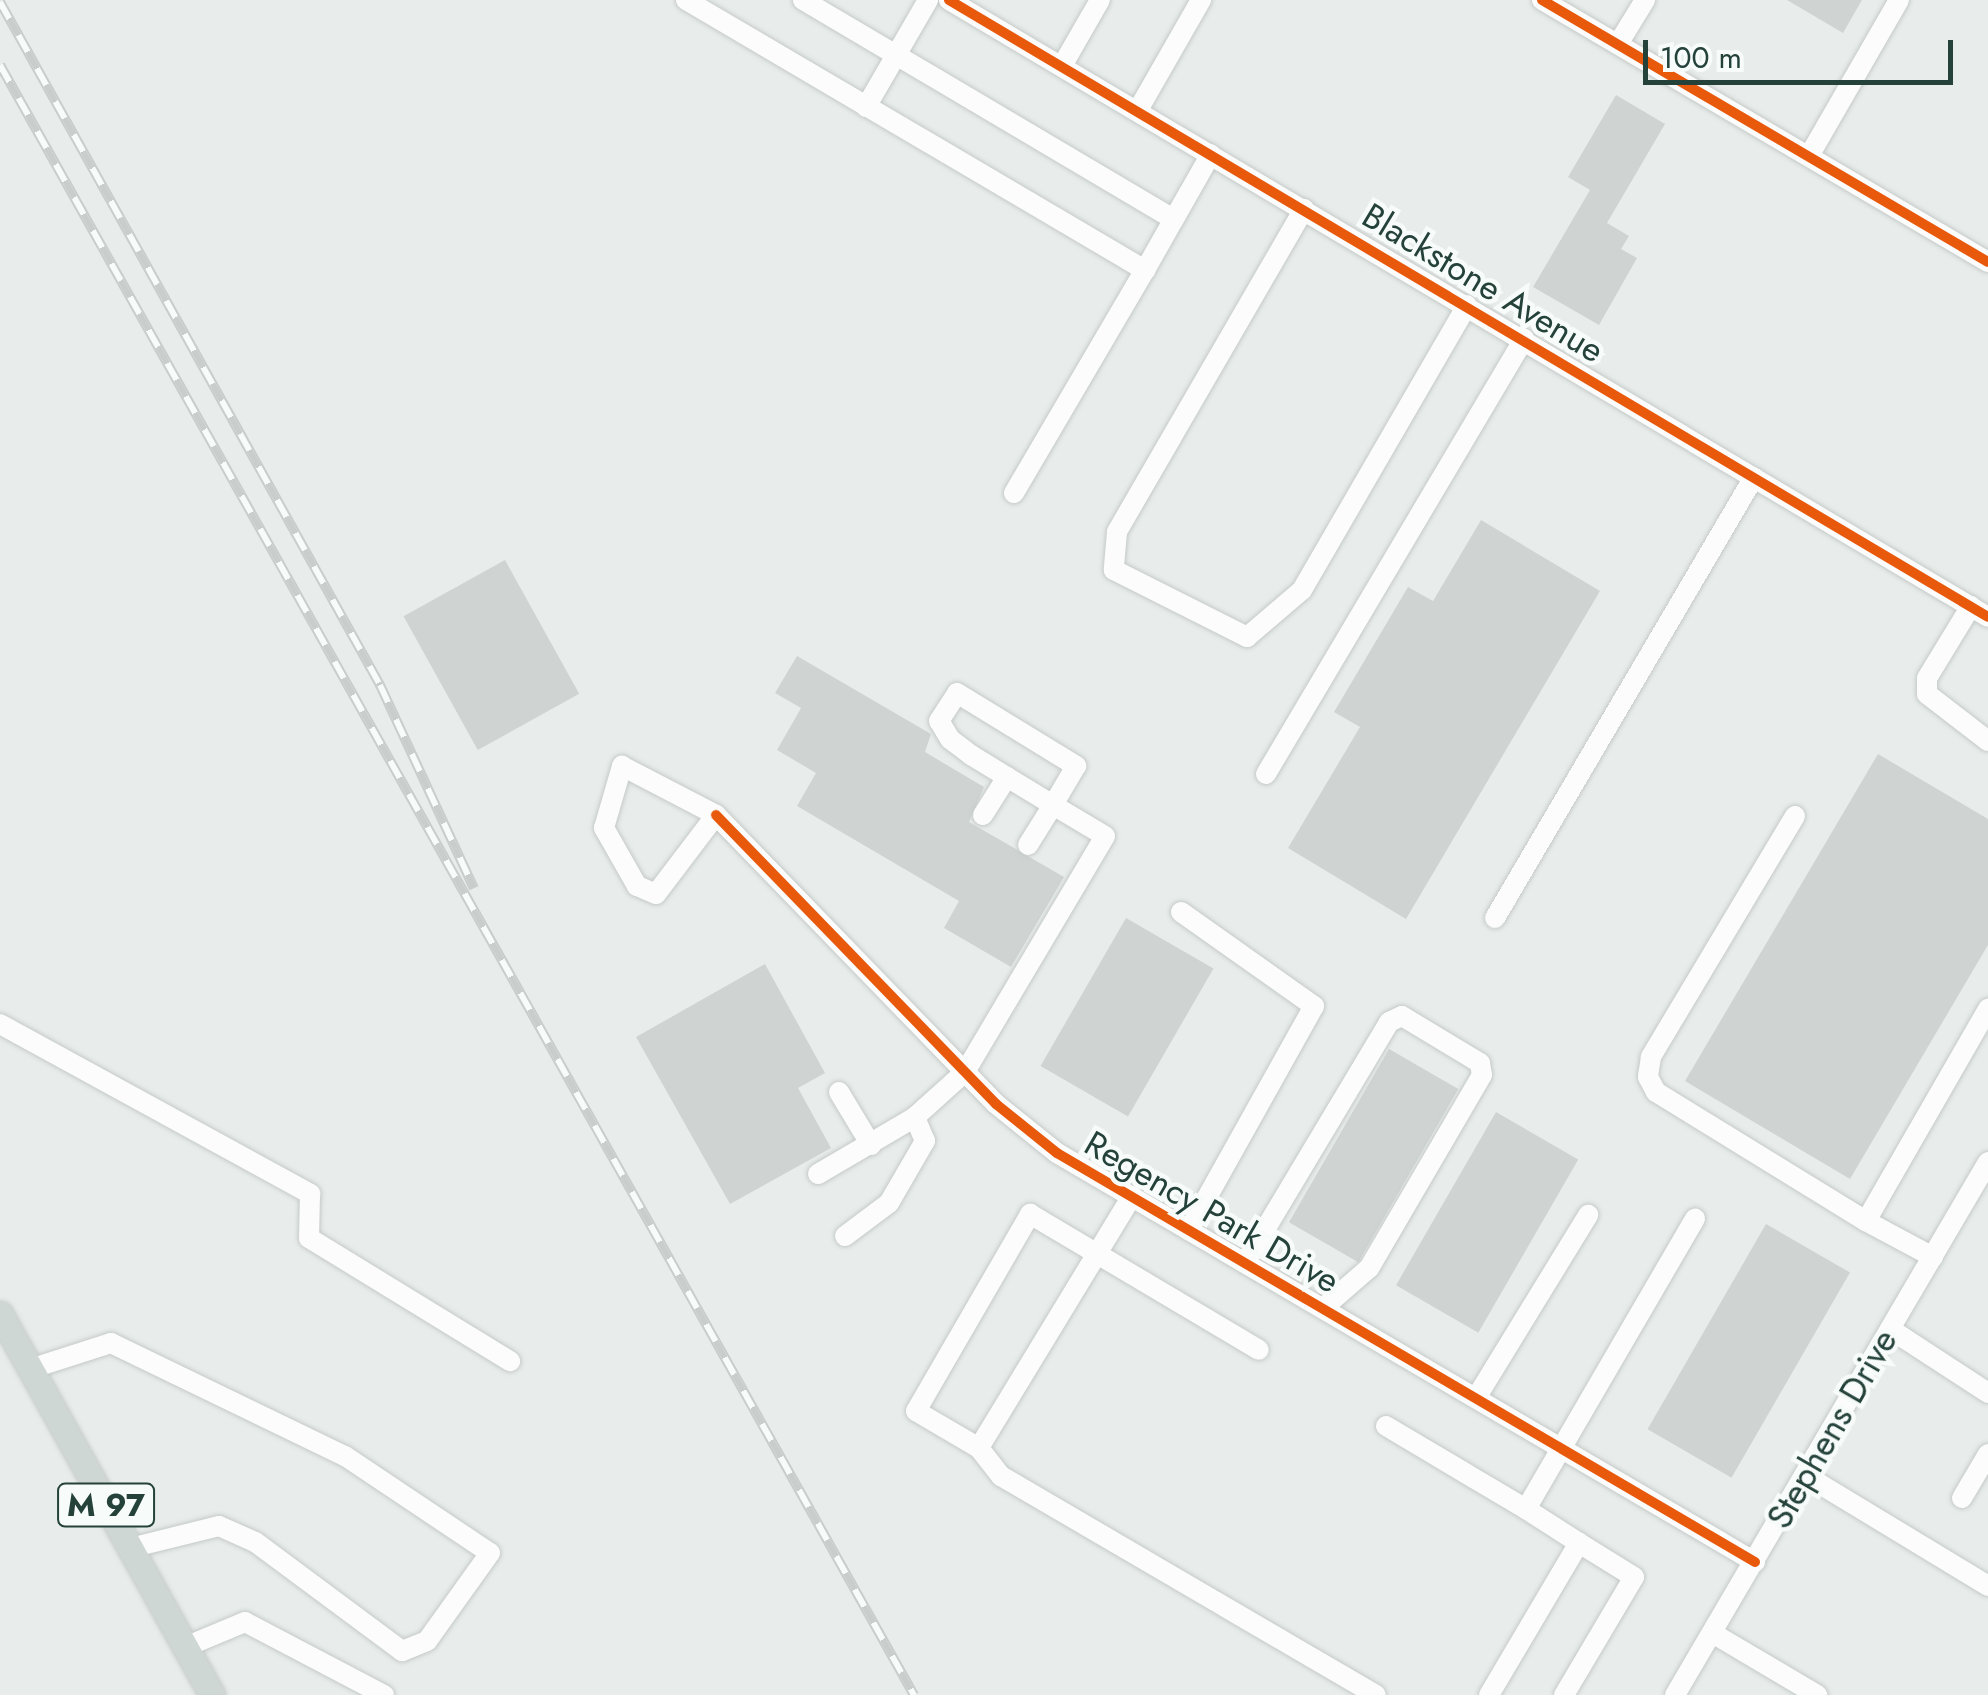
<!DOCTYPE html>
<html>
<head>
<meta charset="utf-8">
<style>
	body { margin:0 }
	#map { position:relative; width:1988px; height:1695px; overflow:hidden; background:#e8edeb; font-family:Jost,sans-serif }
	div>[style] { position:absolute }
	.building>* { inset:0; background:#cfd4d2; transform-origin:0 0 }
	.roads { filter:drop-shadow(0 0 2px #c5cac8) drop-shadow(0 0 2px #c5cac8) }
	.minor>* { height:20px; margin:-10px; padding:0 10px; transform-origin:10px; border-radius:10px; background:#fcfcfc }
	.major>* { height:25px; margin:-12.5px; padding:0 12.5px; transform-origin:12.5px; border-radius:12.5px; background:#cfd7d5 }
	.rail>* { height:10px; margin-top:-5px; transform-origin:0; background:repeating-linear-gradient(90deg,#f7fbf9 0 19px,#c9cdcc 0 38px); box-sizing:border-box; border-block:2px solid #c9cdcc }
	.cycleway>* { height:10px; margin:-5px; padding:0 5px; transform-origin:5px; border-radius:5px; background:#e8590c }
	span { translate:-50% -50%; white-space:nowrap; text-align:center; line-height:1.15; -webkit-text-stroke:9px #f7fbf9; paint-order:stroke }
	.shield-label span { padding:2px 8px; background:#f7fbf9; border:2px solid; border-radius:8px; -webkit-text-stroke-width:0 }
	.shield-label { font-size:32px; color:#24423a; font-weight:700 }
	.street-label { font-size:35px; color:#24423a }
	.scale { position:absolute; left:1643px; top:40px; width:310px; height:45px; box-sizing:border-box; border:5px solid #24423a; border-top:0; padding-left:12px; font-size:30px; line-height:35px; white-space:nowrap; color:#24423a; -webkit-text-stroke:8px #f7fbf9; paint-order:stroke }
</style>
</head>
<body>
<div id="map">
	<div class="building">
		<i style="clip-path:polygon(1787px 0,1862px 0,1843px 33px)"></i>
		<i style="clip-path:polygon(1616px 95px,1665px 124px,1607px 223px,1629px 236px,1621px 249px,1637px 258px,1599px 325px,1533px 287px,1590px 190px,1568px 177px)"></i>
		<i style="clip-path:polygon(1481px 520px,1600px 591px,1406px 919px,1288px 848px,1360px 727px,1334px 712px,1408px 587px,1433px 601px)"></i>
		<i style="left:505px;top:560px;width:153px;height:116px;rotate:61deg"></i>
		<i style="clip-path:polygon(797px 656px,931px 734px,925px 752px,984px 787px,969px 822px,1064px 877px,1011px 967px,944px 928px,959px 901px,797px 806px,816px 773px,777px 750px,801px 708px,775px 693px)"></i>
		<i style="clip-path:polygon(1878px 754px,1988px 819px,1988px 945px,1850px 1179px,1685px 1081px)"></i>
		<i style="left:1126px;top:918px;width:101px;height:171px;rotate:30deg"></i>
		<i style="clip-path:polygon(765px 964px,825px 1073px,798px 1088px,831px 1148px,730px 1204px,636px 1037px)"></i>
		<i style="left:1389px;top:1049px;width:80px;height:200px;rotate:30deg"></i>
		<i style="left:1496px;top:1112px;width:95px;height:200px;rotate:30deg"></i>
		<i style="left:1766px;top:1224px;width:97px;height:237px;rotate:30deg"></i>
	</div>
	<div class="roads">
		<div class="minor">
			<i style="left:686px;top:0;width:533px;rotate:30.47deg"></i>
			<i style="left:1145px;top:270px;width:133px;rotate:-60.4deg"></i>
			<i style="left:803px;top:0;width:430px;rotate:30.6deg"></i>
			<i style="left:949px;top:0;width:1208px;rotate:30.7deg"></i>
			<i style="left:1542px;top:0;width:517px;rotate:30.43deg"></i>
			<i style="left:1618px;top:44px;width:52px;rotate:-58.5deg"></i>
			<i style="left:1062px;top:66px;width:76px;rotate:-60.1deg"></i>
			<i style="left:866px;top:107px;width:124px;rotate:-59.9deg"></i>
			<i style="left:1138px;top:110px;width:127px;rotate:-60.2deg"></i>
			<i style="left:1809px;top:156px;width:180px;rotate:-60deg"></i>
			<i style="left:1304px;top:209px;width:373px;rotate:120.1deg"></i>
			<i style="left:1117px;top:532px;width:38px;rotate:95deg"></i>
			<i style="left:1114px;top:570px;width:149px;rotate:26.7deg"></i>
			<i style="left:1247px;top:637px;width:72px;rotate:-40.5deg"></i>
			<i style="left:1302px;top:590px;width:329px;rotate:-59.9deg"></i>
			<i style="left:1014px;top:493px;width:259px;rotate:-59.6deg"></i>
			<i style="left:1971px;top:606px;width:84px;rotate:121.4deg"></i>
			<i style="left:1927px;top:678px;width:16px;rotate:90deg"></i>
			<i style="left:1927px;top:694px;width:77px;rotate:37.6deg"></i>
			<i style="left:1266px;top:774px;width:506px;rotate:-59.33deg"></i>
			<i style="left:716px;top:815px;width:99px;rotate:127.2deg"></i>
			<i style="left:656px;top:894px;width:21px;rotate:-157deg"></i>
			<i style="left:637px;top:886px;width:67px;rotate:-119.6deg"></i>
			<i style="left:604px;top:828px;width:65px;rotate:-73.8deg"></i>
			<i style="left:622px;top:766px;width:106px;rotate:27.5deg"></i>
			<i style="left:716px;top:815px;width:402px;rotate:45.9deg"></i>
			<i style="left:996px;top:1104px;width:78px;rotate:38.8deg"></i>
			<i style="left:1057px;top:1153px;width:809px;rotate:30.37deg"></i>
			<i style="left:983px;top:815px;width:45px;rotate:-57.7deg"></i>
			<i style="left:1795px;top:816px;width:281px;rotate:120.9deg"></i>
			<i style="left:1651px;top:1057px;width:20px;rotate:99deg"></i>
			<i style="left:1648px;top:1077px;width:17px;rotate:62deg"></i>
			<i style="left:1656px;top:1092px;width:246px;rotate:31.6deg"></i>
			<i style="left:1181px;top:912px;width:163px;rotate:35.3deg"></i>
			<i style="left:1314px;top:1006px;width:257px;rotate:119.2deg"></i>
			<i style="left:1495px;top:918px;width:511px;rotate:-59.57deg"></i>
			<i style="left:0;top:1024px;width:354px;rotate:28.7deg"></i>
			<i style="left:310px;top:1194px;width:44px;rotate:91.3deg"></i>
			<i style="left:309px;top:1238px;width:236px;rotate:31.5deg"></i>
			<i style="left:839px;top:1092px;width:62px;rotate:58.9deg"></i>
			<i style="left:818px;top:1174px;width:113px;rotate:-30.4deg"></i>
			<i style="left:915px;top:1117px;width:67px;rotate:-42deg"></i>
			<i style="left:965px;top:1072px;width:274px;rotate:-59.3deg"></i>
			<i style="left:1105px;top:836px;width:61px;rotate:-149.2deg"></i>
			<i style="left:1053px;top:805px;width:54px;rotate:-148.7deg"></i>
			<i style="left:1007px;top:777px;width:42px;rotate:-148.6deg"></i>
			<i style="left:971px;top:755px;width:26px;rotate:-143deg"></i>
			<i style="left:950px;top:739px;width:21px;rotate:-121deg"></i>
			<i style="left:939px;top:721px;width:33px;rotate:-57deg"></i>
			<i style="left:957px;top:693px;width:140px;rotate:31.5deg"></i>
			<i style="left:1076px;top:766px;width:45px;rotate:120.5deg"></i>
			<i style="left:1053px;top:805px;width:47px;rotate:122deg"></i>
			<i style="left:1132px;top:1196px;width:295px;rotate:121.3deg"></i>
			<i style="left:979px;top:1448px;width:36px;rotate:52deg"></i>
			<i style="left:1001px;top:1476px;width:434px;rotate:30.3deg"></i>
			<i style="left:845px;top:1236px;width:55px;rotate:-36.9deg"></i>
			<i style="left:889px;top:1203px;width:72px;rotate:-59.9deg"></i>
			<i style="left:925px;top:1141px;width:26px;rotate:-113deg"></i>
			<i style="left:1933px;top:1257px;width:76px;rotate:-151.8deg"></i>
			<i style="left:1866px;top:1221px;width:245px;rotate:-60.1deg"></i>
			<i style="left:1245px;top:1263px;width:281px;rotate:-59.1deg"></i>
			<i style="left:1389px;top:1022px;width:14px;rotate:-25deg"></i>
			<i style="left:1402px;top:1016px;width:91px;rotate:31.1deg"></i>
			<i style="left:1480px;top:1063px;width:12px;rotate:81deg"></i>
			<i style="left:1482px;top:1075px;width:224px;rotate:120.3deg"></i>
			<i style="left:1369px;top:1268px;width:61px;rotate:139deg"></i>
			<i style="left:1890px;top:1329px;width:117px;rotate:33.1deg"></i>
			<i style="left:30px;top:1369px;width:85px;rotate:-17.8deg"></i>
			<i style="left:111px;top:1343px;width:260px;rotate:25.8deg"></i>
			<i style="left:345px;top:1456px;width:174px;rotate:33.8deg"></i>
			<i style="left:490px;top:1553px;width:108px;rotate:125.6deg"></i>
			<i style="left:427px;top:1641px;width:27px;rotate:158deg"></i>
			<i style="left:402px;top:1651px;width:183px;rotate:-143.4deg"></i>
			<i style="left:255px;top:1542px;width:39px;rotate:-156deg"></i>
			<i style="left:219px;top:1526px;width:92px;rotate:166.1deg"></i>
			<i style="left:1476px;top:1398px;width:215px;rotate:-58.5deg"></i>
			<i style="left:1386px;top:1426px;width:163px;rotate:30.7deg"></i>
			<i style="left:979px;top:1448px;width:73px;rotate:-149.6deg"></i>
			<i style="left:916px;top:1411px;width:228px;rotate:-59.9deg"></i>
			<i style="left:1030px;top:1214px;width:266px;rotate:30.7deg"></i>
			<i style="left:1805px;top:1475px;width:214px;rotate:31.2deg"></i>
			<i style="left:1962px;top:1498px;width:51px;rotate:-59.4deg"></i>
			<i style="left:1714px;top:1634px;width:120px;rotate:30.6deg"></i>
			<i style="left:185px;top:1647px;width:65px;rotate:-22.6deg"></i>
			<i style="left:245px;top:1622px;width:157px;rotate:27.7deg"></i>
			<i style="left:1489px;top:1695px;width:177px;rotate:-59.4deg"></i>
			<i style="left:1579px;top:1543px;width:63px;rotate:-147.3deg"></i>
			<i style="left:1526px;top:1509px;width:336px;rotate:-59.8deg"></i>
			<i style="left:1564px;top:1695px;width:137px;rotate:-59.3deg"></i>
			<i style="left:1634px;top:1577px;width:65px;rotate:-148.3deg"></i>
			<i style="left:1675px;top:1695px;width:618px;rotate:-59.58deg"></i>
		</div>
		<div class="major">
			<i style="left:0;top:1314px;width:436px;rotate:60.9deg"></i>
		</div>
	</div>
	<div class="rail">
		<i style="left:0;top:2px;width:782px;rotate:60.91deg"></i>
		<i style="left:380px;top:685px;width:224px;rotate:65.2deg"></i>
		<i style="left:0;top:65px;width:1869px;rotate:60.72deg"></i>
	</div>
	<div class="cycleway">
		<i style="left:949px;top:0;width:1208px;rotate:30.7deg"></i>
		<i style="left:1542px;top:0;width:517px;rotate:30.43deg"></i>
		<i style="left:716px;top:815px;width:402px;rotate:45.9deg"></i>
		<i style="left:996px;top:1104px;width:78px;rotate:38.8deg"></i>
		<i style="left:1057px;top:1153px;width:809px;rotate:30.37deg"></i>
	</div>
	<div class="shield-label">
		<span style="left:106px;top:1505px">M 97</span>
	</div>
	<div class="street-label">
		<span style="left:1483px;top:283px;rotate:31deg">Blackstone Avenue</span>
		<span style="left:1212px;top:1212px;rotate:30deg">Regency Park Drive</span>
		<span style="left:1832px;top:1429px;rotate:-60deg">Stephens Drive</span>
	</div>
	<div class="scale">100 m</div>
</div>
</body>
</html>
